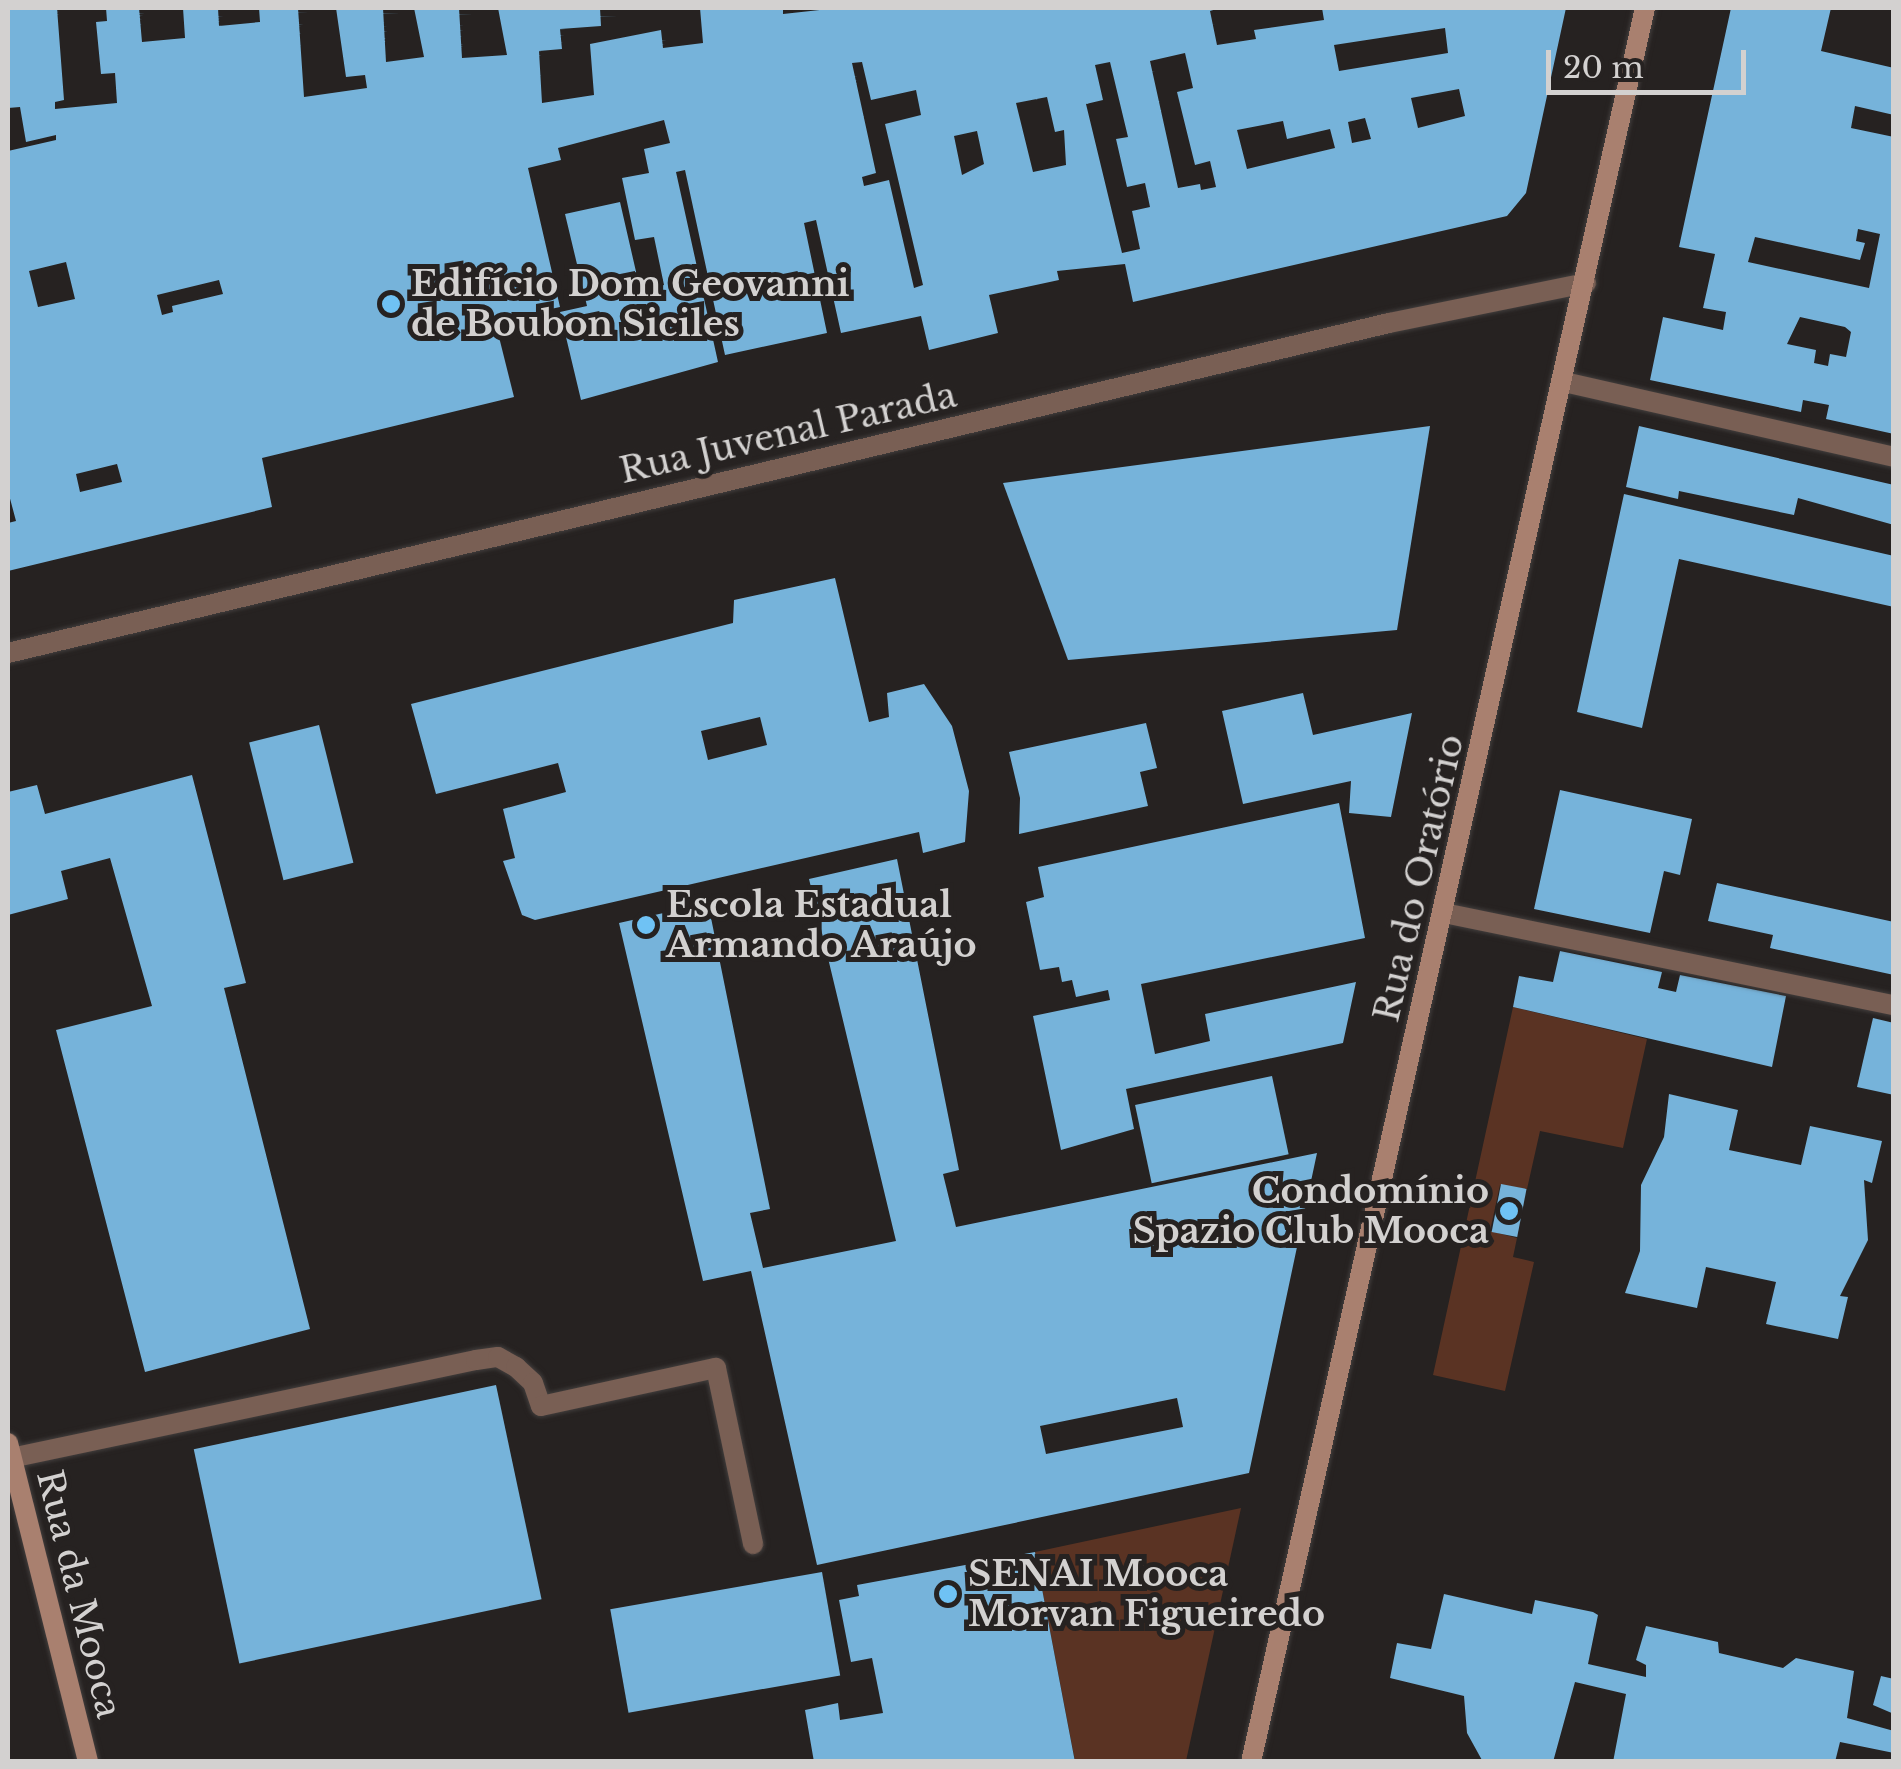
<!DOCTYPE html>
<html>
<head>
<meta charset="utf-8">
<style>
	body { margin:0 }
	#map { position:relative; width:1901px; height:1769px; overflow:hidden; background:#262221; font-family:"Libre Baskerville",serif }
	div>[style] { position:absolute }
	.green>* { inset:0; background:#5a3323 }
	.building>* { inset:0; background:#76b3da; transform-origin:0 0 }
	.roads { filter:drop-shadow(0 0 2px #423e3d) drop-shadow(0 0 2px #423e3d) }
	.lane>* { height:20px; margin:-10px; padding:0 10px; transform-origin:10px; border-radius:10px; background:#795f54 }
	.street>* { height:20px; margin:-10px; padding:0 10px; transform-origin:10px; border-radius:10px; background:#795f54 }
	.secondary>* { height:20px; margin:-10px; padding:0 10px; transform-origin:10px; border-radius:10px; background:#a9806f }
	.dots>* { width:28px; height:28px; translate:-50% -50%; box-sizing:border-box; border:5px solid #262221; border-radius:50% }
	span { translate:-50% -50%; white-space:nowrap; text-align:center; line-height:1.15; -webkit-text-stroke:10px #262221; paint-order:stroke }
	.poi-label { font-size:35px; color:#d3d1d0; font-weight:700 }
	.left { translate:0 -50%; text-align:left }
	.right { translate:-100% -50%; text-align:right }
	.street-label { font-size:35px; color:#d3d1d0 }
	.frame { position:absolute; inset:0; border:10px solid #d3d1d0; pointer-events:none }
	.scale { position:absolute; left:1546px; top:50px; width:200px; height:45px; box-sizing:border-box; border:5px solid #d3d1d0; border-top:0; padding-left:12px; font-size:30px; line-height:35px; white-space:nowrap; color:#d3d1d0; -webkit-text-stroke:8px #262221; paint-order:stroke }
</style>
</head>
<body>
<div id="map">
	<div class="green">
		<i style="clip-path:polygon(1513px 1007px,1647px 1039px,1623px 1148px,1540px 1131px,1527px 1189px,1500px 1185px,1490px 1231px,1517px 1238px,1513px 1257px,1534px 1262px,1505px 1391px,1433px 1375px)"></i>
		<i style="clip-path:polygon(1241px 1508px,1186px 1761px,1075px 1761px,1035px 1552px)"></i>
	</div>
	<div class="building">
		<i style="clip-path:polygon(evenodd,8px 8px,57px 8px,64px 100px,55px 102px,55px 109px,117px 103px,115px 73px,101px 74px,96px 22px,107px 21px,106px 8px,139px 8px,142px 42px,185px 38px,183px 8px,218px 8px,219px 26px,260px 22px,259px 8px,298px 8px,304px 97px,367px 88px,365px 75px,346px 77px,336px 8px,383px 8px,386px 62px,424px 57px,414px 8px,459px 8px,462px 58px,507px 55px,498px 8px,600px 8px,601px 26px,560px 29px,562px 49px,539px 51px,542px 103px,594px 95px,590px 44px,661px 30px,663px 48px,703px 43px,700px 8px,783px 8px,783px 14px,838px 8px,1220px 8px,1210px 11px,1217px 45px,1256px 39px,1254px 30px,1324px 20px,1322px 8px,1566px 8px,1526px 193px,1507px 216px,1133px 302px,1125px 264px,1057px 271px,1059px 280px,989px 295px,998px 333px,929px 350px,921px 316px,841px 333px,816px 220px,804px 223px,827px 333px,725px 355px,685px 170px,676px 172px,718px 362px,581px 400px,560px 312px,587px 306px,565px 214px,620px 202px,640px 289px,664px 285px,654px 237px,635px 240px,622px 178px,649px 173px,644px 149px,670px 143px,664px 120px,558px 148px,561px 160px,528px 168px,560px 307px,495px 321px,514px 397px,262px 458px,272px 507px,8px 571px,8px 523px,16px 521px,8px 491px,8px 151px,56px 140px,56px 135px,26px 142px,20px 107px,8px 108px,8px 8px,1445px 28px,1448px 53px,1339px 71px,1334px 45px,1445px 28px,8px 8px,1185px 53px,1193px 88px,1177px 92px,1195px 165px,1210px 161px,1216px 187px,1201px 190px,1200px 184px,1178px 188px,1150px 61px,1185px 53px,8px 8px,862px 62px,871px 100px,916px 90px,921px 115px,885px 124px,923px 285px,914px 288px,889px 180px,864px 186px,862px 177px,876px 173px,852px 63px,862px 62px,8px 8px,1110px 62px,1128px 137px,1116px 139px,1127px 187px,1145px 183px,1150px 207px,1132px 211px,1140px 249px,1122px 253px,1086px 104px,1103px 100px,1095px 65px,1110px 62px,8px 8px,1459px 89px,1465px 116px,1418px 128px,1411px 98px,1459px 89px,8px 8px,1047px 97px,1055px 132px,1064px 130px,1066px 165px,1033px 172px,1016px 103px,1047px 97px,8px 8px,1365px 118px,1371px 139px,1352px 143px,1348px 122px,1365px 118px,8px 8px,1283px 121px,1287px 139px,1330px 129px,1335px 148px,1247px 169px,1237px 130px,1283px 121px,8px 8px,977px 131px,984px 164px,962px 175px,954px 136px,977px 131px,8px 8px,66px 262px,75px 299px,38px 307px,29px 271px,66px 262px,8px 8px,219px 280px,223px 294px,172px 306px,173px 312px,162px 315px,157px 295px,219px 280px,8px 8px,117px 464px,122px 482px,80px 492px,76px 474px,117px 464px)"></i>
		<i style="clip-path:polygon(evenodd,1731px 8px,1831px 8px,1821px 51px,1894px 68px,1894px 115px,1855px 106px,1851px 128px,1894px 137px,1894px 434px,1826px 419px,1829px 405px,1803px 400px,1801px 412px,1650px 380px,1663px 317px,1723px 330px,1726px 312px,1703px 308px,1715px 254px,1679px 247px,1731px 8px,1858px 229px,1880px 234px,1869px 288px,1748px 262px,1755px 237px,1860px 260px,1865px 243px,1856px 241px,1858px 229px,1731px 8px,1800px 317px,1845px 327px,1851px 332px,1846px 357px,1830px 354px,1828px 366px,1814px 363px,1816px 350px,1787px 344px,1800px 317px)"></i>
		<i style="clip-path:polygon(1430px 426px,1397px 630px,1068px 660px,1003px 483px)"></i>
		<i style="clip-path:polygon(1639px 426px,1894px 485px,1894px 525px,1798px 498px,1794px 515px,1679px 491px,1678px 499px,1626px 487px)"></i>
		<i style="clip-path:polygon(1624px 494px,1894px 556px,1894px 607px,1679px 559px,1642px 728px,1577px 712px)"></i>
		<i style="clip-path:polygon(evenodd,835px 578px,869px 722px,889px 717px,887px 693px,924px 684px,952px 726px,969px 791px,965px 842px,923px 853px,919px 832px,535px 920px,522px 915px,503px 861px,515px 858px,503px 809px,566px 792px,558px 763px,436px 794px,411px 704px,733px 623px,734px 600px,835px 578px,760px 717px,767px 745px,708px 760px,701px 731px,760px 717px)"></i>
		<i style="clip-path:polygon(1303px 693px,1313px 735px,1412px 713px,1391px 817px,1349px 813px,1351px 781px,1243px 804px,1222px 711px)"></i>
		<i style="clip-path:polygon(1146px 723px,1157px 768px,1140px 772px,1148px 806px,1019px 834px,1020px 798px,1009px 752px)"></i>
		<i style="left:319px;top:725px;width:142px;height:72px;rotate:76deg"></i>
		<i style="clip-path:polygon(192px 775px,246px 983px,224px 988px,310px 1329px,145px 1372px,56px 1030px,152px 1006px,110px 858px,61px 871px,68px 899px,8px 915px,8px 792px,37px 785px,45px 814px)"></i>
		<i style="clip-path:polygon(1560px 790px,1692px 819px,1680px 875px,1664px 871px,1650px 933px,1534px 909px)"></i>
		<i style="clip-path:polygon(1339px 803px,1365px 938px,1141px 984px,1155px 1054px,1210px 1041px,1205px 1014px,1356px 982px,1343px 1043px,1126px 1089px,1134px 1129px,1061px 1150px,1033px 1016px,1110px 1000px,1108px 990px,1076px 997px,1072px 980px,1062px 982px,1059px 967px,1040px 970px,1026px 902px,1044px 897px,1038px 867px)"></i>
		<i style="clip-path:polygon(evenodd,897px 859px,959px 1170px,943px 1174px,956px 1227px,1317px 1153px,1249px 1473px,817px 1565px,751px 1271px,703px 1281px,619px 923px,708px 903px,770px 1209px,750px 1213px,763px 1268px,896px 1241px,809px 879px,897px 859px,1177px 1398px,1183px 1427px,1046px 1454px,1040px 1426px,1177px 1398px)"></i>
		<i style="clip-path:polygon(1717px 883px,1894px 922px,1894px 975px,1770px 948px,1773px 935px,1708px 921px)"></i>
		<i style="clip-path:polygon(1560px 951px,1662px 972px,1658px 988px,1676px 992px,1680px 975px,1786px 996px,1772px 1067px,1513px 1007px,1519px 976px,1553px 982px)"></i>
		<i style="clip-path:polygon(1873px 1018px,1894px 1023px,1894px 1095px,1857px 1087px)"></i>
		<i style="left:1272px;top:1076px;width:80px;height:140px;rotate:78deg"></i>
		<i style="clip-path:polygon(1669px 1094px,1738px 1110px,1729px 1150px,1801px 1165px,1810px 1126px,1882px 1141px,1872px 1183px,1864px 1180px,1868px 1240px,1840px 1296px,1848px 1297px,1838px 1339px,1766px 1324px,1776px 1282px,1706px 1267px,1697px 1308px,1625px 1293px,1640px 1251px,1641px 1185px,1664px 1137px)"></i>
		<i style="left:1501px;top:1184px;width:26px;height:49px;rotate:11deg"></i>
		<i style="left:496px;top:1385px;width:219px;height:309px;rotate:78deg"></i>
		<i style="clip-path:polygon(1035px 1552px,1075px 1762px,814px 1762px,805px 1710px,838px 1703px,840px 1720px,883px 1713px,872px 1658px,851px 1662px,839px 1600px,859px 1596px,857px 1585px)"></i>
		<i style="left:822px;top:1572px;width:105px;height:215px;rotate:80deg"></i>
		<i style="clip-path:polygon(1444px 1594px,1532px 1614px,1535px 1600px,1593px 1612px,1598px 1615px,1588px 1664px,1646px 1677px,1646px 1665px,1636px 1660px,1646px 1626px,1718px 1642px,1719px 1653px,1783px 1668px,1796px 1658px,1854px 1671px,1847px 1718px,1894px 1731px,1894px 1753px,1840px 1742px,1835px 1762px,1613px 1762px,1626px 1694px,1575px 1682px,1553px 1762px,1483px 1762px,1467px 1733px,1464px 1696px,1390px 1678px,1397px 1643px,1431px 1649px)"></i>
		<i style="clip-path:polygon(1881px 1676px,1894px 1679px,1894px 1714px,1873px 1705px)"></i>
	</div>
	<div class="roads">
		<div class="lane">
			<i style="left:11px;top:1458px;width:475px;rotate:-11.9deg"></i>
			<i style="left:476px;top:1360px;width:22px;rotate:-8deg"></i>
			<i style="left:498px;top:1357px;width:21px;rotate:29deg"></i>
			<i style="left:516px;top:1367px;width:23px;rotate:43deg"></i>
			<i style="left:533px;top:1383px;width:24px;rotate:71deg"></i>
			<i style="left:541px;top:1406px;width:179px;rotate:-12.3deg"></i>
			<i style="left:716px;top:1368px;width:180px;rotate:78.1deg"></i>
		</div>
		<div class="street">
			<i style="left:1564px;top:382px;width:338px;rotate:12.8deg"></i>
			<i style="left:8px;top:653px;width:1420px;rotate:-13.44deg"></i>
			<i style="left:1389px;top:323px;width:201px;rotate:-11.5deg"></i>
			<i style="left:1444px;top:913px;width:459px;rotate:11.6deg"></i>
		</div>
		<div class="secondary">
			<i style="left:8px;top:1443px;width:329px;rotate:75.9deg"></i>
			<i style="left:1251px;top:1762px;width:1798px;rotate:-77.34deg"></i>
		</div>
	</div>
	<div class="dots">
		<i style="left:391px;top:304px;background:#6fc2f4"></i>
		<i style="left:646px;top:925px;background:#6fc2f4"></i>
		<i style="left:1509px;top:1211px;background:#6fc2f4"></i>
		<i style="left:948px;top:1594px;background:#6fc2f4"></i>
	</div>
	<div class="poi-label">
		<span class="left" style="left:411px;top:304px">Edifício Dom Geovanni<br>de Boubon Siciles</span>
		<span class="left" style="left:666px;top:925px">Escola Estadual<br>Armando Araújo</span>
		<span class="right" style="left:1489px;top:1211px">Condomínio<br>Spazio Club Mooca</span>
		<span class="left" style="left:968px;top:1594px">SENAI Mooca<br>Morvan Figueiredo</span>
	</div>
	<div class="street-label">
		<span style="left:788px;top:433px;rotate:-13deg">Rua Juvenal Parada</span>
		<span style="left:1419px;top:878px;rotate:-77deg">Rua do Oratório</span>
		<span style="left:79px;top:1594px;rotate:76deg">Rua da Mooca</span>
	</div>
	<div class="frame"></div>
	<div class="scale">20 m</div>
</div>
</body>
</html>
